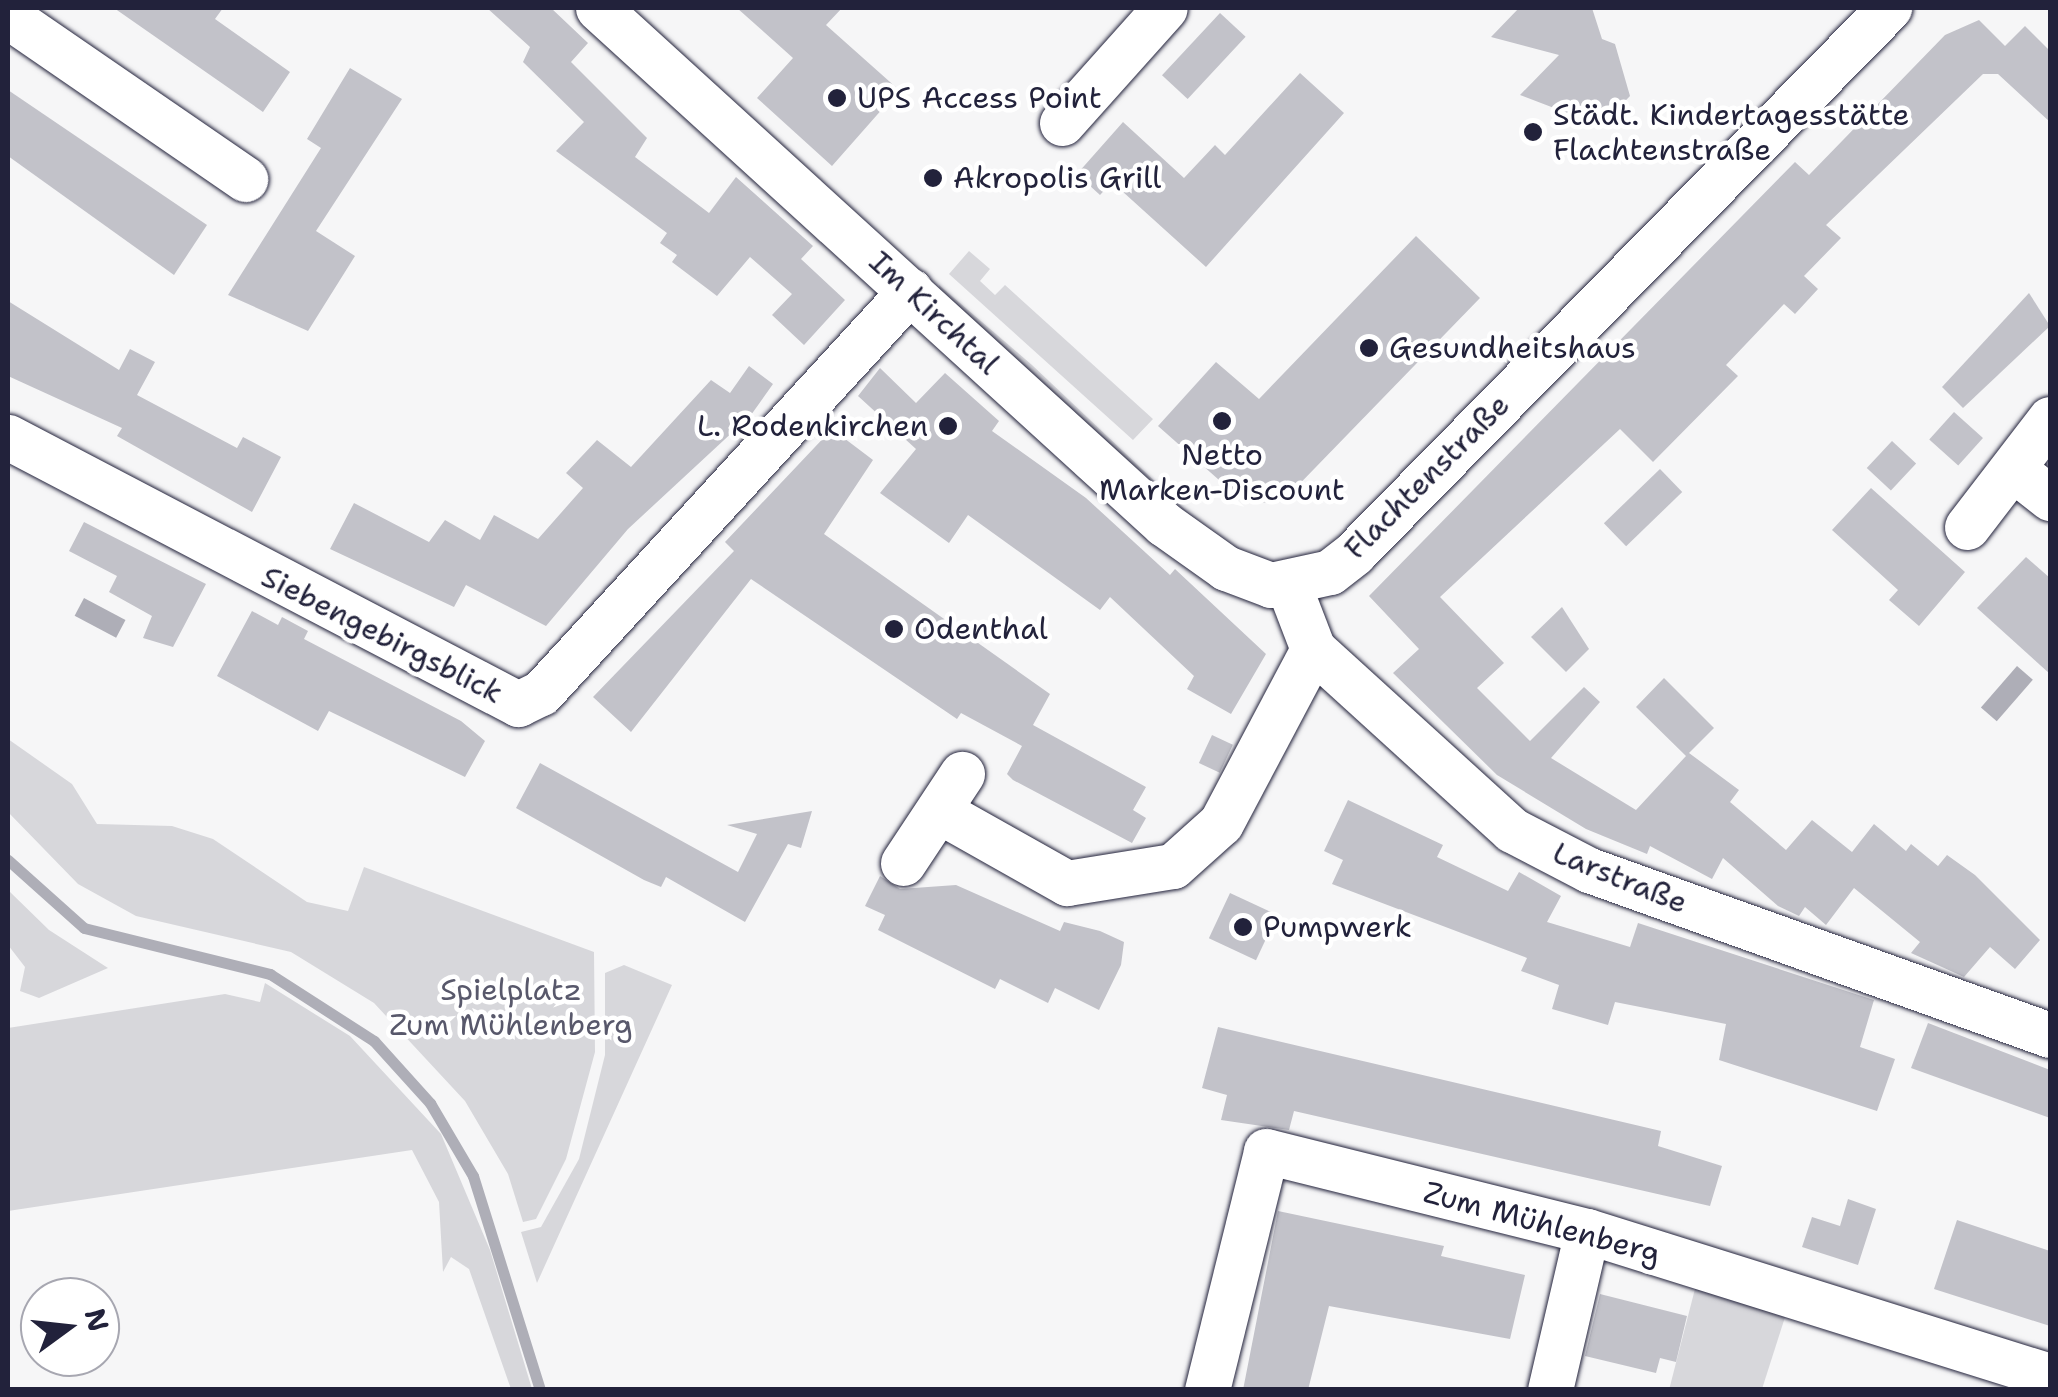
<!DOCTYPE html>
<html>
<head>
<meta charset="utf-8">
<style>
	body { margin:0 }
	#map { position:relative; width:2058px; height:1397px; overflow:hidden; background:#f6f6f7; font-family:"Shantell Sans",sans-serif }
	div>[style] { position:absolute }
	.green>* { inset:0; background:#d7d7db }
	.water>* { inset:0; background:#aeaeb7; transform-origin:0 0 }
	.stream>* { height:11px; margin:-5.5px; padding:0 5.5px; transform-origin:5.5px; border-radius:5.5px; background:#aeaeb7 }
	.building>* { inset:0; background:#c2c2c9; transform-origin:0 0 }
	.roads { filter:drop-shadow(0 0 2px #22223b) drop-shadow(0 0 2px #22223b) }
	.minor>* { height:45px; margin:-22.5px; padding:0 22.5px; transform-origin:22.5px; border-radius:22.5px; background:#fff }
	.dots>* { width:28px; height:28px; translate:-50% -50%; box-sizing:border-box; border:5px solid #fff; border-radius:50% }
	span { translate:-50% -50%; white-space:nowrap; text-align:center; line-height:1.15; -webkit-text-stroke:9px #fff; paint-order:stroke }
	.poi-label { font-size:30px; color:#22223b }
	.left { translate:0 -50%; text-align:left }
	.right { translate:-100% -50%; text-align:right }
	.street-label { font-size:30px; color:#22223b }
	.park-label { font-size:30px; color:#58586b }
	.frame { position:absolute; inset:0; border:10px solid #22223b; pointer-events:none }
	.north { position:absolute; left:20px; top:1277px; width:100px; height:100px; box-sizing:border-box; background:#fff; border:2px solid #a7a7b1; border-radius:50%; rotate:75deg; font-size:28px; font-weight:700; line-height:40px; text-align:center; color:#22223b }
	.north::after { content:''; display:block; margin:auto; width:35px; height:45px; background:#22223b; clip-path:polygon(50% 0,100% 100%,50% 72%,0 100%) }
</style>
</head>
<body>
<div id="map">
	<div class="green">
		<i style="clip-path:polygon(969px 251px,990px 269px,980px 281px,995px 295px,1005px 285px,1153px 419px,1133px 440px,949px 274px)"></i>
		<i style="clip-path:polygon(939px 285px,1032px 365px,1200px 524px,940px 293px)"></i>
		<i style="clip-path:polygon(8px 739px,72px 784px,97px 824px,172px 826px,213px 839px,307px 902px,348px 911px,364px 867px,594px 952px,595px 1052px,566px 1159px,536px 1219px,523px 1222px,508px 1174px,465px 1101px,374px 1003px,291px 952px,136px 916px,78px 884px,8px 812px)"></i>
		<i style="clip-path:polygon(8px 890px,49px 930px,108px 968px,39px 998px,20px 991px,25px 967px,8px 945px)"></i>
		<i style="clip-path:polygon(624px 965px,672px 985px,537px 1283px,521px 1232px,541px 1227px,579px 1159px,605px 1055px,605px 973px)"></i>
		<i style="clip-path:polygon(265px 983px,350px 1036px,441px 1134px,490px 1250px,532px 1389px,511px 1389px,469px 1269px,451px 1257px,443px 1272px,439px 1202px,412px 1150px,8px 1211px,8px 1028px,225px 994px,260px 1002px)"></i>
		<i style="clip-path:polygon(1696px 1285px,1786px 1314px,1762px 1389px,1669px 1390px)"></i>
	</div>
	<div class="water">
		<i style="left:84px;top:598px;width:47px;height:20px;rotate:28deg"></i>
		<i style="left:2017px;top:666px;width:21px;height:55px;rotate:41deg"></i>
	</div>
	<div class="stream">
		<i style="left:8px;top:860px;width:102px;rotate:41.8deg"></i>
		<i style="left:84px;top:928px;width:192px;rotate:13.9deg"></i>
		<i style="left:270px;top:974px;width:124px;rotate:32.8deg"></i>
		<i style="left:374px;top:1041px;width:84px;rotate:47.9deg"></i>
		<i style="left:430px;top:1103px;width:85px;rotate:59.5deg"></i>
		<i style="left:473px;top:1176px;width:224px;rotate:72.6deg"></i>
	</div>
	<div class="building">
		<i style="clip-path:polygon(114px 8px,223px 8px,215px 19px,290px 72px,263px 112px)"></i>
		<i style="clip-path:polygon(487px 8px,551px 8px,588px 43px,571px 62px,647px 138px,635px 157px,709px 213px,736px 177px,813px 246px,801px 259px,845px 300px,804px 345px,772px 315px,792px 294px,750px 257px,717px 296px,672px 262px,677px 255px,660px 243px,667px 233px,556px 151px,584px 122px,523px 62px,530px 47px)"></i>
		<i style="clip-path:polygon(737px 8px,842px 8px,826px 25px,899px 90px,832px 166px,757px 98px,793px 58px)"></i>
		<i style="clip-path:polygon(1519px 8px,1592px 8px,1602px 39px,1615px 44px,1630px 96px,1601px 126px,1520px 95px,1559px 55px,1491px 37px)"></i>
		<i style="left:1220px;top:13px;width:35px;height:85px;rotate:43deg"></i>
		<i style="clip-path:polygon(1979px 20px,2005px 46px,2025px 26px,2050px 51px,2050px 122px,1998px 74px,1983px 74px,1826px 225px,1841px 238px,1804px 276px,1818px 289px,1795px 314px,1784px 304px,1726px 365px,1738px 376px,1653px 462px,1620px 429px,1440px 597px,1504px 663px,1477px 688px,1530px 741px,1584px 687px,1600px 702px,1551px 758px,1636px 810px,1686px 756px,1636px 707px,1664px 678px,1714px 728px,1689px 753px,1739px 790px,1730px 802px,1786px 850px,1812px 820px,1852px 852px,1874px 824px,1906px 851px,1911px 844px,1938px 866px,1947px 855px,1975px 875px,2040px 940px,2015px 969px,1990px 947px,1964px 977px,1911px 953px,1920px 942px,1854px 888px,1826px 925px,1805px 907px,1799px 916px,1778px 906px,1723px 858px,1712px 879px,1650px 846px,1647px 854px,1586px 829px,1497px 775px,1393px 673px,1419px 649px,1369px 596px,1795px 162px,1809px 175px,1945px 35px)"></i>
		<i style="clip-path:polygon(350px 68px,402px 99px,316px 231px,355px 256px,308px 331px,228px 295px,321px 148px,307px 139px)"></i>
		<i style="clip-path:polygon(1300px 73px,1344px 113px,1206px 267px,1112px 182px,1100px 195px,1077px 174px,1123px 122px,1184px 178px,1215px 145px,1225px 155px)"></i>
		<i style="clip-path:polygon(8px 90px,207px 225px,174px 275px,8px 156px)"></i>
		<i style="clip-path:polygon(1416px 236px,1480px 298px,1282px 502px,1245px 503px,1158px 426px,1216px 362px,1259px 399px)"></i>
		<i style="clip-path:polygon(2029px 293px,2050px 326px,1963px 408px,1942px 387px)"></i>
		<i style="clip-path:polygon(8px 301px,119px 370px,130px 349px,155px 362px,137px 395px,237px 448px,243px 437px,281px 457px,252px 512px,117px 436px,122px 428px,8px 376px)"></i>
		<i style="clip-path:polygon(749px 366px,773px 384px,751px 415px,628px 529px,546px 626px,466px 585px,454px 607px,330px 549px,354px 503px,429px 542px,445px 520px,480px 540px,494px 515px,538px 539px,583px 488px,566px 473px,597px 440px,631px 467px,711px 380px,730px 393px)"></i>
		<i style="clip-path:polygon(880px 368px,916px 403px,945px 373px,999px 421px,992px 431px,1086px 498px,1170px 575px,1175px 569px,1266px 654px,1231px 714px,1187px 689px,1194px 676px,1110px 597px,1100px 610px,968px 515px,949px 543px,880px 493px,916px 449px,858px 396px)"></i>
		<i style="left:1954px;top:412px;width:39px;height:37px;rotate:42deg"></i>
		<i style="clip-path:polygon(832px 429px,873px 460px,824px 534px,1050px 694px,1033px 725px,1146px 787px,1133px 810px,1146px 818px,1132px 843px,1013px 780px,1007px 774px,1022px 746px,961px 713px,957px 719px,751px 579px,631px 732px,593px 697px,734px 551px,725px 542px)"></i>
		<i style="left:1892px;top:441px;width:33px;height:37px;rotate:43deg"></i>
		<i style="left:1660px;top:469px;width:32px;height:78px;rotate:46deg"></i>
		<i style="clip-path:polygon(1871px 488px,1965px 572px,1919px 626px,1889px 600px,1898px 590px,1832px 530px)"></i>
		<i style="clip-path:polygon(84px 522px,206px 584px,173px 647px,143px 638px,152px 616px,109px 592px,117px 576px,69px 551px)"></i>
		<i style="clip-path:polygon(2026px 557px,2050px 578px,2050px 674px,1977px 608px)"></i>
		<i style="clip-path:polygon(1562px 607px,1589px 649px,1566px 672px,1531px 637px)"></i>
		<i style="clip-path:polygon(252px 611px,278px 625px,282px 617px,308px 631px,304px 639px,461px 721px,485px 741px,465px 777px,329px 711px,318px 731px,217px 676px)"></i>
		<i style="left:1212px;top:735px;width:23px;height:31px;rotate:25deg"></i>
		<i style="clip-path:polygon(540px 763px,738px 872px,757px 834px,727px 825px,812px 811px,801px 848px,788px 844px,745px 922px,666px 877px,661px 887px,644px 880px,516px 808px)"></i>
		<i style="clip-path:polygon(1348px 800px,1443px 845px,1437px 857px,1508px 891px,1519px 872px,1561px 896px,1547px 922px,1630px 947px,1638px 923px,1874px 1000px,1860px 1047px,1895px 1059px,1877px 1111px,1719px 1060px,1726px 1024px,1615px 1002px,1608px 1025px,1552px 1009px,1559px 985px,1521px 971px,1527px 958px,1332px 884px,1343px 860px,1324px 851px)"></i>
		<i style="clip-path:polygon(880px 876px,900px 889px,956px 885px,1060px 931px,1064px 922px,1100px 931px,1124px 942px,1121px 965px,1099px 1010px,1055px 988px,1048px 1003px,1000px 979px,995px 989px,878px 930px,885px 915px,865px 906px)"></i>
		<i style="left:1230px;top:893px;width:52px;height:50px;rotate:25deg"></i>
		<i style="clip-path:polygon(1928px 1023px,2050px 1070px,2050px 1118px,1911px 1068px)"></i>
		<i style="clip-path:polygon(1218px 1027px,1661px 1131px,1658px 1146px,1722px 1166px,1710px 1206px,1294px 1111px,1289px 1130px,1221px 1120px,1227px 1095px,1202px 1088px)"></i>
		<i style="clip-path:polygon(1848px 1199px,1876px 1209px,1858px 1265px,1802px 1247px,1812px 1217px,1840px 1226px)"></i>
		<i style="clip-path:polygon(1278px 1211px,1444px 1246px,1441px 1256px,1525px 1275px,1510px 1339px,1329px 1306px,1308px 1390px,1243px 1390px)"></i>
		<i style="clip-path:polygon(1957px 1220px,2050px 1251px,2050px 1326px,1934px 1289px)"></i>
		<i style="clip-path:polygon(1600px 1294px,1687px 1316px,1676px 1362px,1660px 1358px,1656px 1373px,1585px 1356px)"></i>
	</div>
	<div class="roads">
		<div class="minor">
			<i style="left:598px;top:8px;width:766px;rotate:42.35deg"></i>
			<i style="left:1164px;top:524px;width:76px;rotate:35.4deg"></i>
			<i style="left:1226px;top:568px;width:48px;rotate:20.7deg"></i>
			<i style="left:1271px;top:585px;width:60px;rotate:-12.4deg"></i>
			<i style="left:1330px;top:572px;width:31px;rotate:-38deg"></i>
			<i style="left:1354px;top:553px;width:764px;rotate:-45.53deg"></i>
			<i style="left:8px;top:16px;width:288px;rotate:34.5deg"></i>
			<i style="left:1062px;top:123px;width:154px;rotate:-48.2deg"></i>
			<i style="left:8px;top:437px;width:576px;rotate:27.63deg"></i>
			<i style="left:518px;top:704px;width:25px;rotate:-26deg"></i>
			<i style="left:541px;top:693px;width:546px;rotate:-47.45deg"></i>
			<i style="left:2017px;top:472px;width:42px;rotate:38.2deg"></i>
			<i style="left:1967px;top:527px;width:136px;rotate:-52.5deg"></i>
			<i style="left:1288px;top:584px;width:70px;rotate:69deg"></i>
			<i style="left:1313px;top:649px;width:269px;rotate:42.3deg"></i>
			<i style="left:1512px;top:830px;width:87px;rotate:27.5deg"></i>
			<i style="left:1589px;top:870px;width:490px;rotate:19.7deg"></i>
			<i style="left:939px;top:811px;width:147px;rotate:29.4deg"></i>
			<i style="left:1067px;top:883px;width:107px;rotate:-9.1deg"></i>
			<i style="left:1173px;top:866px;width:64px;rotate:-41.9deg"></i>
			<i style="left:1221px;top:823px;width:197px;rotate:-62.1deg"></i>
			<i style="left:903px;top:863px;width:107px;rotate:-56.5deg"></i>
			<i style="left:1207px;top:1390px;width:246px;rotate:-76.1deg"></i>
			<i style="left:1266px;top:1151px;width:331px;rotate:14deg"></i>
			<i style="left:1587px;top:1231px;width:485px;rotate:17.4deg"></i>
			<i style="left:1550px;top:1390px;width:163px;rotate:-76.9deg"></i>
		</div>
	</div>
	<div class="dots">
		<i style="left:837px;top:98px;background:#22223b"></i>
		<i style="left:1533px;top:132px;background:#22223b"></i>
		<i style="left:933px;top:178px;background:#22223b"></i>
		<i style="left:1369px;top:348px;background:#22223b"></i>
		<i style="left:1222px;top:421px;background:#22223b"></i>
		<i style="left:948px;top:426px;background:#22223b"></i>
		<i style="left:894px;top:629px;background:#22223b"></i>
		<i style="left:1243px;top:927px;background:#22223b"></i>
	</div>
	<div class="poi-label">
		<span class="left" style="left:857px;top:98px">UPS Access Point</span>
		<span class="left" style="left:1553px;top:132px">Städt. Kindertagesstätte<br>Flachtenstraße</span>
		<span class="left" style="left:953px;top:178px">Akropolis Grill</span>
		<span class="left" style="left:1389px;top:348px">Gesundheitshaus</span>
		<span class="right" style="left:928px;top:426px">L. Rodenkirchen</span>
		<span style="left:1222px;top:472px">Netto<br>Marken-Discount</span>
		<span class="left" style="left:914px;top:629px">Odenthal</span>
		<span class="left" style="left:1263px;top:927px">Pumpwerk</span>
	</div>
	<div class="street-label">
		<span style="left:934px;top:313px;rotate:43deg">Im Kirchtal</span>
		<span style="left:1427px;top:477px;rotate:-45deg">Flachtenstraße</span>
		<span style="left:382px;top:635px;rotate:27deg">Siebengebirgsblick</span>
		<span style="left:1620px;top:878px;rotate:22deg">Larstraße</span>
		<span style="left:1542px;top:1223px;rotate:15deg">Zum Mühlenberg</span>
	</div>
	<div class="park-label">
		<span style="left:511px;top:1007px">Spielplatz<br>Zum Mühlenberg</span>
	</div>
	<div class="frame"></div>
	<div class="north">N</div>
</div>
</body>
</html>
